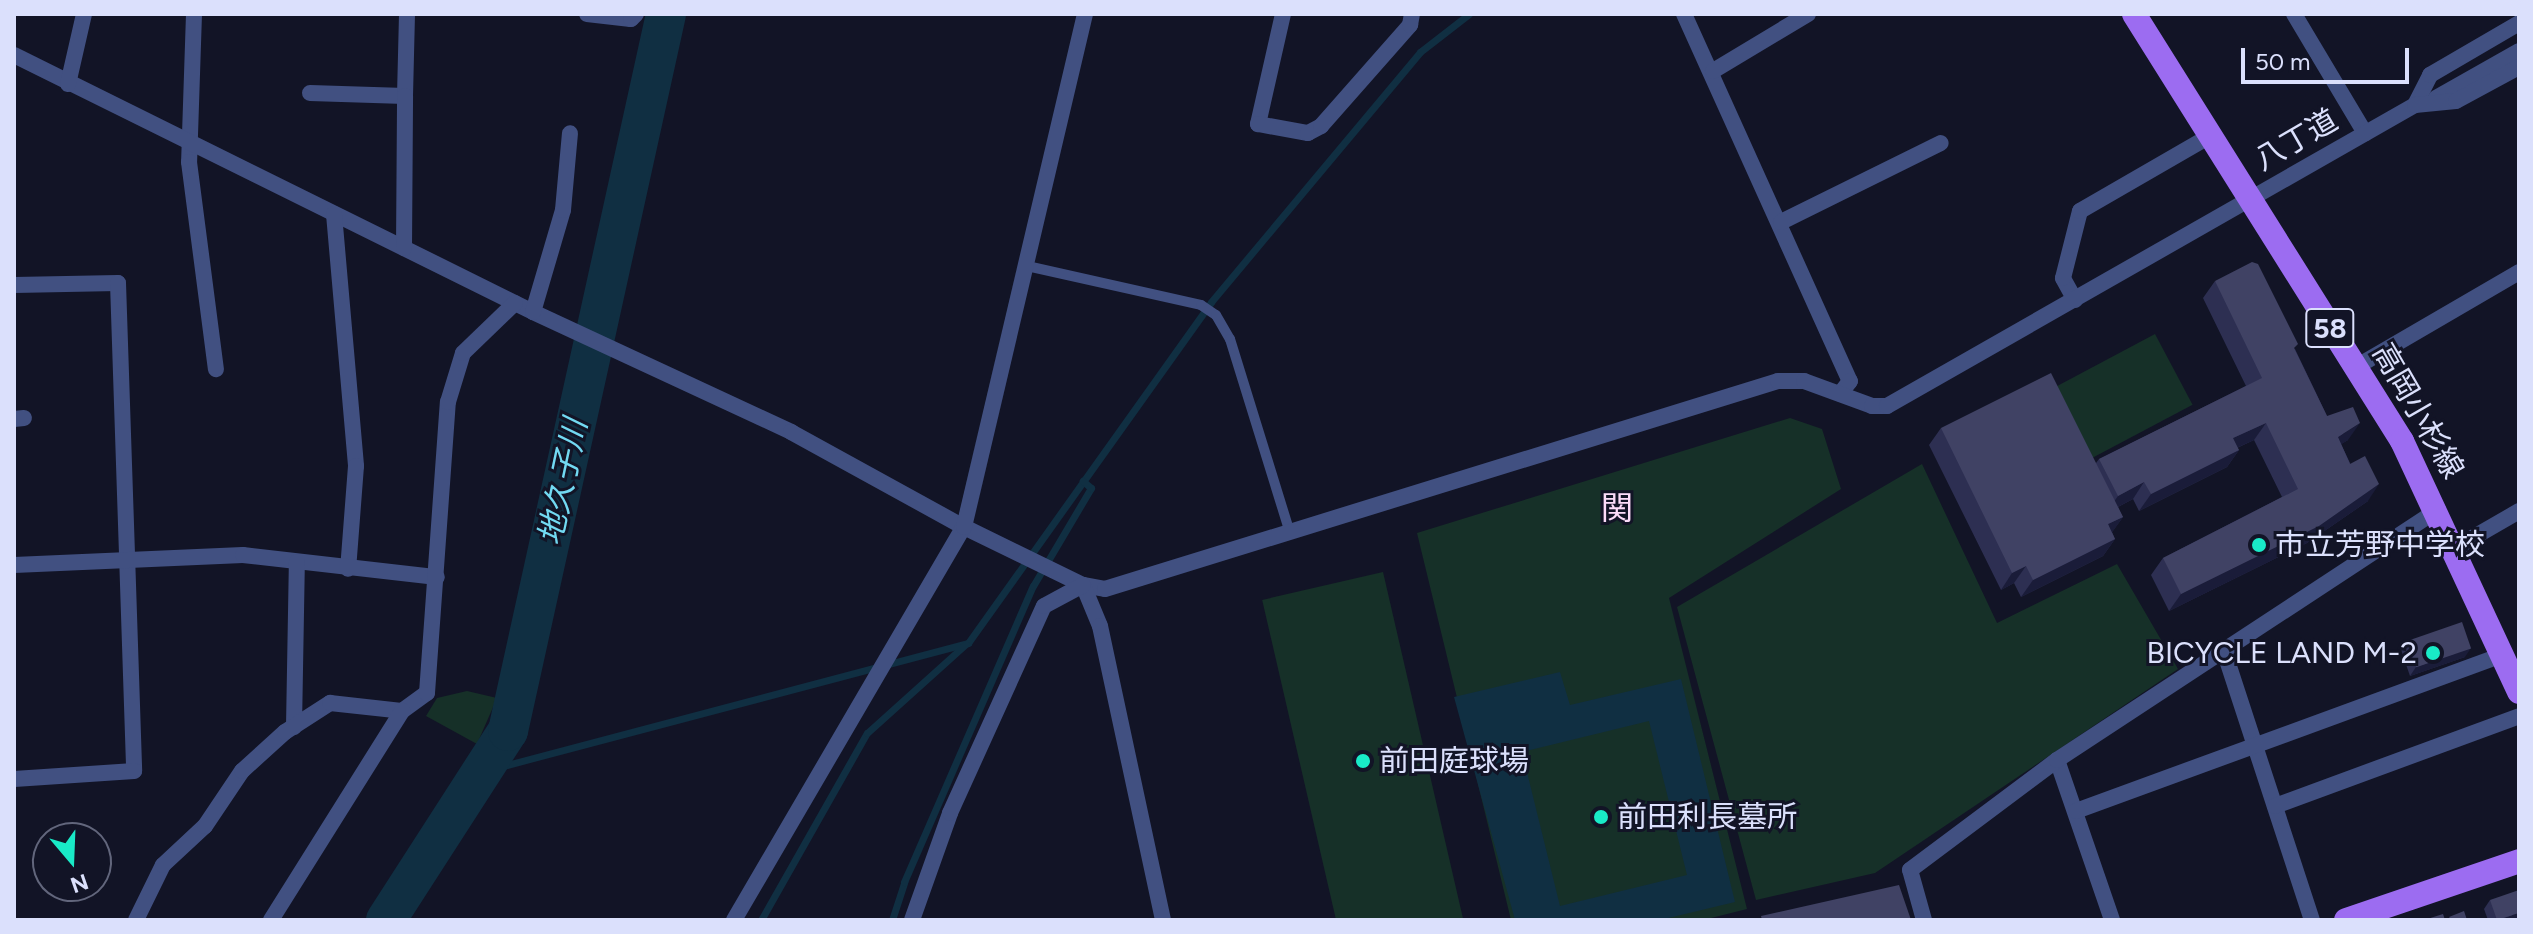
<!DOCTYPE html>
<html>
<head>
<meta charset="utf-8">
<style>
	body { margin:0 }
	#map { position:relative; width:2533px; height:934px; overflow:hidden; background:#121426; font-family:Figtree,"Noto Sans JP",sans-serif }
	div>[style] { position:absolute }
	.green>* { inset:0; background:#163028; transform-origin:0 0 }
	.water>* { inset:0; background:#102f42 }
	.stream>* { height:7px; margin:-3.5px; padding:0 3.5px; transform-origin:3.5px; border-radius:3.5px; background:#102f42 }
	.river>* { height:40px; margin:-20px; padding:0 20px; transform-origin:20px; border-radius:20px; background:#102f42 }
	.service>* { height:10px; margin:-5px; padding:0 5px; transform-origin:5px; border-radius:5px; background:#415081 }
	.pedestrian>* { height:16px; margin:-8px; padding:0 8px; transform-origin:8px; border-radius:8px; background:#415081 }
	.minor>* { height:16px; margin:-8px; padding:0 8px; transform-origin:8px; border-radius:8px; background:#415081 }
	.tertiary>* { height:16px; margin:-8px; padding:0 8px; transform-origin:8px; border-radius:8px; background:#415081 }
	.primary>* { height:24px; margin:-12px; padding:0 12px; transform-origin:12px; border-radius:12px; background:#9c6cf1 }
	.wall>* { inset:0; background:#2d2f52 }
	.shaded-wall>* { inset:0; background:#1a1c39 }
	.building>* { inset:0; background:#404264; transform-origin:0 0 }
	.dots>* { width:22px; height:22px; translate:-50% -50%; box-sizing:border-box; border:4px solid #121426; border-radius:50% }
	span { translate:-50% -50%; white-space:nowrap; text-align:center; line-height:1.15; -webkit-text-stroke:6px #121426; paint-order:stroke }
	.shield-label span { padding:2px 6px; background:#121426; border:2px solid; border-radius:6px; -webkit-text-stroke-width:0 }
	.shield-label { font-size:28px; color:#dbe0fc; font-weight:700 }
	.street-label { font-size:30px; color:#dbe0fc }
	.poi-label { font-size:30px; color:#dbe0fc }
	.left { translate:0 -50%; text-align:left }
	.right { translate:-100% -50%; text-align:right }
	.water-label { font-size:32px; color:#72d9f2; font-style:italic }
	.neighbourhood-label { font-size:32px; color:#fcdcf9 }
	.frame { position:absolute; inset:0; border:16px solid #dbe0fc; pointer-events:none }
	.north { position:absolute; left:32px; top:822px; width:80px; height:80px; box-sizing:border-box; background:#121426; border:2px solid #62667c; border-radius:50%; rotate:161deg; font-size:22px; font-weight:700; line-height:32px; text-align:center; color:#dbe0fc }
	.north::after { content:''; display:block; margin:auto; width:28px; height:36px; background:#19eac7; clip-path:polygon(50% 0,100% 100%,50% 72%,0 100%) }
	.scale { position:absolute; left:2241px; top:48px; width:168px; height:36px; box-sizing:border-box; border:4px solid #dbe0fc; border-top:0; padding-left:10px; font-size:24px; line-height:28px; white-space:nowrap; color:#dbe0fc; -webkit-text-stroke:6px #121426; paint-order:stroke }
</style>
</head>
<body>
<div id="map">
	<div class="green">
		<i style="left:2155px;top:334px;width:80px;height:124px;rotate:62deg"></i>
		<i style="clip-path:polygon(1790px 418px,1822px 429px,1841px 489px,1669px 598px,1747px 909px,1703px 920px,1511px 920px,1417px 533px)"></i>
		<i style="clip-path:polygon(1922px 464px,1997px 623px,2117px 564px,2178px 669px,1875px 873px,1756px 900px,1677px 607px)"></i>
		<i style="left:1383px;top:572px;width:358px;height:124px;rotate:77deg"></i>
		<i style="clip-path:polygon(467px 691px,497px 698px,477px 744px,426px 716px,437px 698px)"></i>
	</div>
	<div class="water">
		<i style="clip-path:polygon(evenodd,1560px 672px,1570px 705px,1681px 679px,1735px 902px,1660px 920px,1515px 920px,1454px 697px,1560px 672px,1649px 721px,1687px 875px,1560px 906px,1522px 752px,1649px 721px)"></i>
	</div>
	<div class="stream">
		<i style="left:484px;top:771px;width:501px;rotate:-14.81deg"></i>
		<i style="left:968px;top:643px;width:419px;rotate:-54.5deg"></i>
		<i style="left:1211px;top:302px;width:326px;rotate:-50.1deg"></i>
		<i style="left:1420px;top:52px;width:62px;rotate:-37.8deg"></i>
		<i style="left:761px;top:920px;width:215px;rotate:-60.5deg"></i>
		<i style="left:867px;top:733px;width:133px;rotate:-42deg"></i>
		<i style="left:892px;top:920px;width:40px;rotate:-72deg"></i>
		<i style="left:904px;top:882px;width:323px;rotate:-66.5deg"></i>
		<i style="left:1033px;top:586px;width:114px;rotate:-59.4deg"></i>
		<i style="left:1091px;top:488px;width:11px;rotate:-139deg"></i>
	</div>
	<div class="river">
		<i style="left:386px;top:920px;width:225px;rotate:-57.2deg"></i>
		<i style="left:508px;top:731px;width:734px;rotate:-77.57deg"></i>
	</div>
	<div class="service">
		<i style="left:1027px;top:266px;width:178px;rotate:12.6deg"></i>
		<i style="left:1201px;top:305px;width:18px;rotate:34deg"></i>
		<i style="left:1216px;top:315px;width:28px;rotate:60deg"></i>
		<i style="left:1230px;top:339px;width:203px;rotate:72.8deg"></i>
	</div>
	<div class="pedestrian">
		<i style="left:2436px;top:98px;width:95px;rotate:-29.5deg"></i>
	</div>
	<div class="minor">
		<i style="left:194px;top:14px;width:148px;rotate:91.9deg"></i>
		<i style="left:189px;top:162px;width:209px;rotate:82.6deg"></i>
		<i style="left:587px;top:14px;width:44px;rotate:6.5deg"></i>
		<i style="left:631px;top:19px;width:7px;rotate:-45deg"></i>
		<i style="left:1283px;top:14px;width:113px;rotate:102.8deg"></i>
		<i style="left:1258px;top:124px;width:51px;rotate:10.2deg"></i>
		<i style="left:1308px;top:133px;width:15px;rotate:-28deg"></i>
		<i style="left:1321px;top:126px;width:135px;rotate:-48.6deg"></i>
		<i style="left:1410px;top:25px;width:11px;rotate:-80deg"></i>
		<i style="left:1684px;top:14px;width:403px;rotate:65.7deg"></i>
		<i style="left:1850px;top:381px;width:16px;rotate:128deg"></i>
		<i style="left:2294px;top:14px;width:139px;rotate:59.2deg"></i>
		<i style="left:14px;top:55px;width:579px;rotate:26.34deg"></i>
		<i style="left:533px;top:312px;width:285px;rotate:24.9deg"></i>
		<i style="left:791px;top:432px;width:197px;rotate:28.8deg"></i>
		<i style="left:964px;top:527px;width:132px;rotate:26deg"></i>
		<i style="left:1083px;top:585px;width:22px;rotate:10deg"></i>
		<i style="left:1105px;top:589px;width:704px;rotate:-17.17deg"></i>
		<i style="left:1778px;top:381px;width:26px"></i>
		<i style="left:1804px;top:381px;width:72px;rotate:20.2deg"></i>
		<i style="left:1872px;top:406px;width:15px"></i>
		<i style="left:1713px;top:71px;width:111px;rotate:-31deg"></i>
		<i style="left:68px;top:84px;width:72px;rotate:-77.1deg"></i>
		<i style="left:310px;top:93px;width:95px;rotate:1.8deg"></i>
		<i style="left:405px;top:96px;width:82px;rotate:-88.6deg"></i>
		<i style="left:334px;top:214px;width:253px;rotate:85deg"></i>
		<i style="left:356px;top:466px;width:103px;rotate:94.4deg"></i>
		<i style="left:1781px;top:222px;width:178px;rotate:-26.3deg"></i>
		<i style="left:404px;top:248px;width:152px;rotate:-89.6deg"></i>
		<i style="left:14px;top:285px;width:104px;rotate:-1.1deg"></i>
		<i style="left:118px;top:283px;width:488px;rotate:88.1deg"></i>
		<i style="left:134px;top:771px;width:120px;rotate:176.2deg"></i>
		<i style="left:2075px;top:300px;width:25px;rotate:-119deg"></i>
		<i style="left:2063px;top:278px;width:69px;rotate:-75.8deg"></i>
		<i style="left:2080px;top:211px;width:148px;rotate:-30deg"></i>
		<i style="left:533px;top:312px;width:106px;rotate:-73.6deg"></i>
		<i style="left:563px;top:210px;width:77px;rotate:-84.8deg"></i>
		<i style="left:2356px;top:367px;width:189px;rotate:-30.2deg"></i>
		<i style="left:14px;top:419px;width:10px;rotate:-6deg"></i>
		<i style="left:2455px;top:548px;width:74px;rotate:-30deg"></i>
		<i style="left:14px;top:565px;width:229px;rotate:-2.5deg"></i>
		<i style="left:243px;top:555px;width:195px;rotate:6.5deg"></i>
		<i style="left:1083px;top:585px;width:44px;rotate:67.5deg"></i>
		<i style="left:1100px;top:626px;width:301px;rotate:77.9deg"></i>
		<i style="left:2224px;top:651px;width:283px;rotate:71.9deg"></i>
		<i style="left:294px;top:727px;width:165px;rotate:-89deg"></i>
		<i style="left:2057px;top:760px;width:169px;rotate:71deg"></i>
		<i style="left:2275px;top:806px;width:260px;rotate:-20.2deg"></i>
		<i style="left:2076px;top:811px;width:456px;rotate:-20.1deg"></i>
		<i style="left:136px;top:920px;width:61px;rotate:-63.9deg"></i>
		<i style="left:163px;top:865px;width:57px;rotate:-42.9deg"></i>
		<i style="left:205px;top:826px;width:66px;rotate:-56.1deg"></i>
		<i style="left:242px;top:771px;width:58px;rotate:-42.2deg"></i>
		<i style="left:285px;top:732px;width:54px;rotate:-32.8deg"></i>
		<i style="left:330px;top:703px;width:72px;rotate:6.3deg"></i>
		<i style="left:402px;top:711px;width:31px;rotate:-36deg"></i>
		<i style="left:427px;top:693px;width:292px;rotate:-85.9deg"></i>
		<i style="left:448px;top:402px;width:51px;rotate:-73deg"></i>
		<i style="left:463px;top:353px;width:72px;rotate:-43.9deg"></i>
		<i style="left:271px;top:920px;width:247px;rotate:-57.9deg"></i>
		<i style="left:912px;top:920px;width:114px;rotate:-70.4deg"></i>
		<i style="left:950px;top:813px;width:227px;rotate:-65.6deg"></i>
		<i style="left:1044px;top:606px;width:44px;rotate:-28.3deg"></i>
		<i style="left:1924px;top:920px;width:52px;rotate:-105.6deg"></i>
		<i style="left:1910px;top:870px;width:184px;rotate:-36.8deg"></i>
		<i style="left:2057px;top:760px;width:456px;rotate:-33.3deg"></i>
	</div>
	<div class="tertiary">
		<i style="left:2415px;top:105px;width:34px;rotate:-63deg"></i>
		<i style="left:2430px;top:75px;width:103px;rotate:-30.3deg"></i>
		<i style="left:1887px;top:406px;width:608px;rotate:-29.69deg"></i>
		<i style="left:2415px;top:105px;width:41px;rotate:-5.6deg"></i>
		<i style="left:2456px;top:101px;width:72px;rotate:-28.4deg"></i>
		<i style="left:734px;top:920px;width:455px;rotate:-59.7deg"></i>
		<i style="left:964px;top:527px;width:527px;rotate:-76.73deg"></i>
	</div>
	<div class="primary">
		<i style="left:2134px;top:14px;width:504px;rotate:57.89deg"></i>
		<i style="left:2402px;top:441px;width:277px;rotate:65deg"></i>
		<i style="left:2346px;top:920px;width:183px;rotate:-18.8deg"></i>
	</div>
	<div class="wall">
		<i style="clip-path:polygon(2215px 281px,2295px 349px,2327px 416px,2348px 440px,2341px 444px,2368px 501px,2307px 543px,2169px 611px,2151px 575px,2163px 558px,2282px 497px,2254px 440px,2237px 448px,2239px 450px,2227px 467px,2139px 511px,2133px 499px,2118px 507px,2123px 517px,2112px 532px,2115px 539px,2103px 556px,2021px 597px,2014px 583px,2001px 590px,1929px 445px,1941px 428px,2096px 463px,2099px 459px,2246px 386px,2203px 298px)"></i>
		<i style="clip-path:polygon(2407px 641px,2465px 657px,2410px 676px,2401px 650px)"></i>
		<i style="clip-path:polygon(2490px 900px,2519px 920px,2488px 920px,2484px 909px)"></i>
	</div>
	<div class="shaded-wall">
		<i style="clip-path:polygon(2266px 423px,2254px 440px,2221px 455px,2233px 438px)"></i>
		<i style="clip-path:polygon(2360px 423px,2348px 440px,2326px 454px,2338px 437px)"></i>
		<i style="clip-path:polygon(2239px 450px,2227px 467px,2139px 511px,2151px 494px)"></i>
		<i style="clip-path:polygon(2144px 482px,2133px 499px,2106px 513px,2118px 496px)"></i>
		<i style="clip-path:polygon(2379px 484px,2368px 501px,2307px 543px,2169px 611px,2181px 594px)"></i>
		<i style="clip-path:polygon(2123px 517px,2111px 534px,2108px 524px)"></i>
		<i style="clip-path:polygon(2115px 539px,2103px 556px,2021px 597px,2033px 580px)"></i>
		<i style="clip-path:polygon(2026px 566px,2014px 583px,2001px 590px,2012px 573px)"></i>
		<i style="clip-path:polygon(2471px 648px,2465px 657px,2410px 676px,2416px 667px)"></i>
		<i style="clip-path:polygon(2519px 913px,2519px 919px,2498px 920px)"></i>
	</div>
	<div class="building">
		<i style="clip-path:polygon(2252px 262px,2258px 264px,2298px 344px,2294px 348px,2327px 416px,2353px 407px,2360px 423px,2338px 437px,2350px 464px,2365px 456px,2379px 484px,2319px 526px,2181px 594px,2163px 558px,2298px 489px,2266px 423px,2233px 438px,2239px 450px,2151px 494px,2144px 482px,2118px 496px,2099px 459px,2262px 378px,2215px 281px)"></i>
		<i style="clip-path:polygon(2051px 373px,2123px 517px,2108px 524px,2115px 539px,2033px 580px,2026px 566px,2012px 573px,1941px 428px)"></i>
		<i style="left:2462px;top:622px;width:28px;height:58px;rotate:71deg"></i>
		<i style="clip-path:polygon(1899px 885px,1911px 920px,1762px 920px,1761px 916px)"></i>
		<i style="clip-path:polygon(2519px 890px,2519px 913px,2497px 920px,2490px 900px)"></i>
		<i style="clip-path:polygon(2464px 911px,2467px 920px,2451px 920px,2449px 917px)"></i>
		<i style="clip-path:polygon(2443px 914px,2445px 920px,2424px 920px)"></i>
	</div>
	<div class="dots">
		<i style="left:2259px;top:545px;background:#19eac7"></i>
		<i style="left:2433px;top:653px;background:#19eac7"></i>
		<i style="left:1363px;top:761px;background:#19eac7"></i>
		<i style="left:1601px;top:817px;background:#19eac7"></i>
	</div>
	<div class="shield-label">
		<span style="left:2330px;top:328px">58</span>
	</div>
	<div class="street-label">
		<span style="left:2296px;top:140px;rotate:-30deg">八丁道</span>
		<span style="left:2418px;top:411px;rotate:60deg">高岡小杉線</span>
	</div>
	<div class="poi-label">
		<span class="left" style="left:2275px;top:545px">市立芳野中学校</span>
		<span class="right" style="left:2417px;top:653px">BICYCLE LAND M-2</span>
		<span class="left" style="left:1379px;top:761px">前田庭球場</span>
		<span class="left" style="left:1617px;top:817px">前田利長墓所</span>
	</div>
	<div class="water-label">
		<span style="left:563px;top:482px;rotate:-78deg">地久子川</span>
	</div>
	<div class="neighbourhood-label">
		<span style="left:1617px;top:508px">関</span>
	</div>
	<div class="frame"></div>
	<div class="north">N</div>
	<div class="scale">50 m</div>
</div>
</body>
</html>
